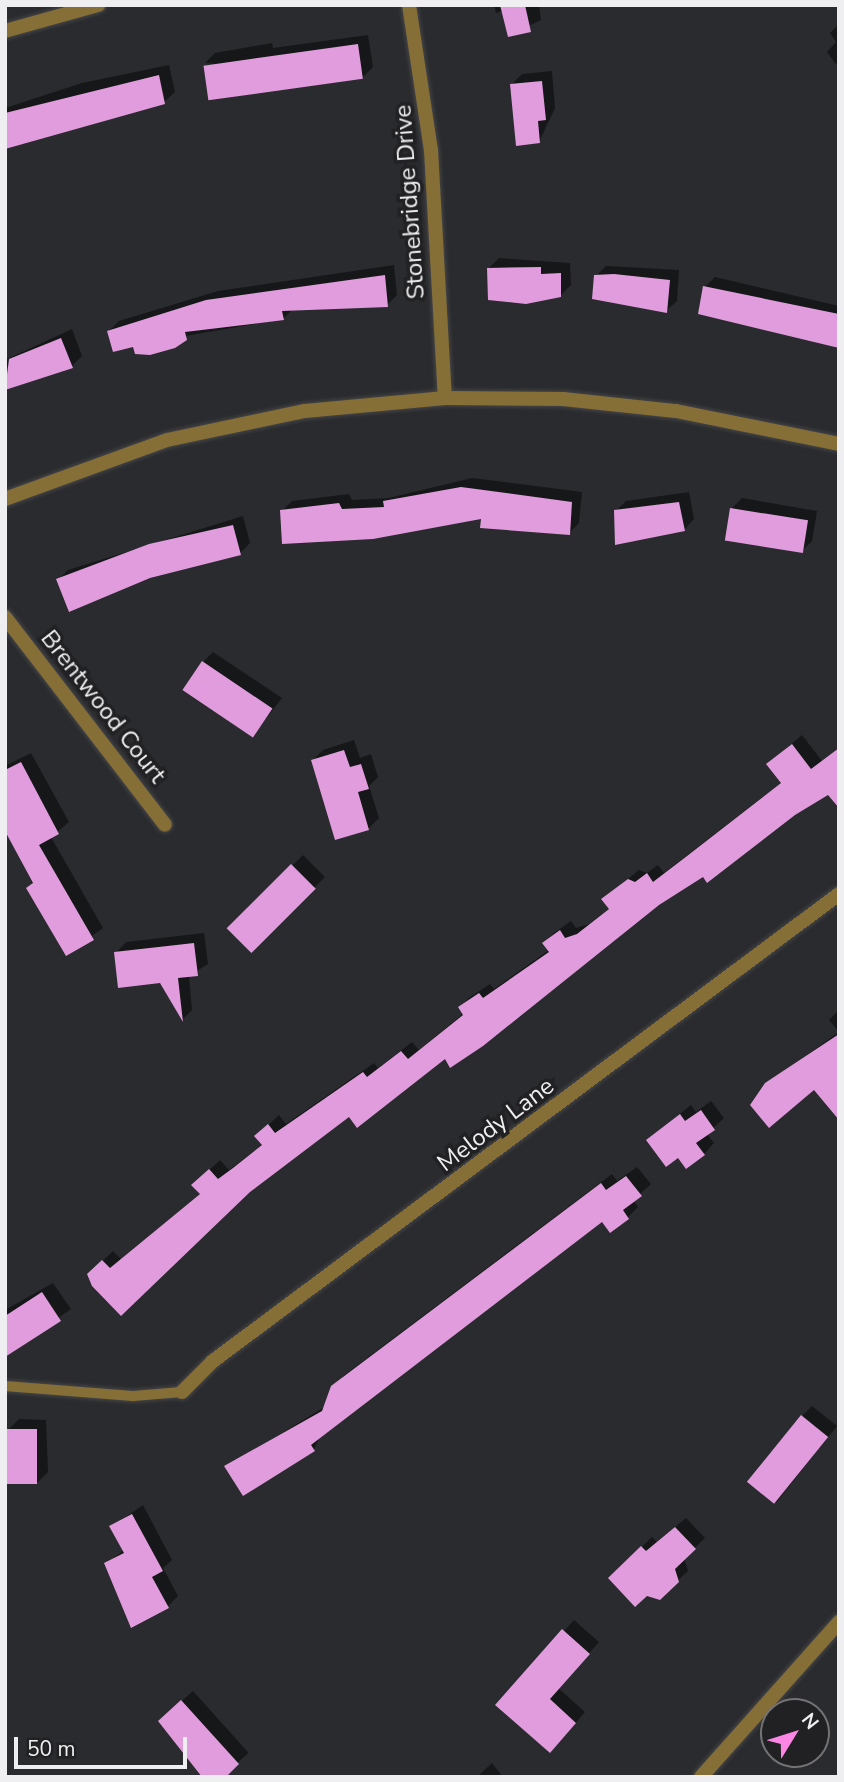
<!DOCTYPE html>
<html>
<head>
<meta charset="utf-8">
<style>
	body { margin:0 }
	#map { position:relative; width:844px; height:1782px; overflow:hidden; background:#2a2b2e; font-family:"Nunito Sans",sans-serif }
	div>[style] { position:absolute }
	.shadow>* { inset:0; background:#0007; transform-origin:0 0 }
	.building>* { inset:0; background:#e09cdc; transform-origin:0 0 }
	.roads { filter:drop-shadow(0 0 2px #464649) drop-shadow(0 0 2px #464649) }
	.service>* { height:10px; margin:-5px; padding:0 5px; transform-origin:5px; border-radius:5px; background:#856f37 }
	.minor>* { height:14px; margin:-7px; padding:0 7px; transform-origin:7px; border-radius:7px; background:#856f37 }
	.tertiary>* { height:14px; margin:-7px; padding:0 7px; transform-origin:7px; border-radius:7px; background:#856f37 }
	span { translate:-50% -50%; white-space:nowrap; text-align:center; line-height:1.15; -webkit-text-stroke:7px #212124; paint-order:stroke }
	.street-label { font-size:24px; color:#efeff1 }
	.frame { position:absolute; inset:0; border:7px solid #efeff1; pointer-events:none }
	.north { position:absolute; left:760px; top:1698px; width:70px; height:70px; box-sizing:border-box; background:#212124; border:2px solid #737376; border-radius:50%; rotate:52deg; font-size:19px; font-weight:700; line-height:28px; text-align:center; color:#efeff1 }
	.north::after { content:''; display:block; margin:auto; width:24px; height:32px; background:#fc86e4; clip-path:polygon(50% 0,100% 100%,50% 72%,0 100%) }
	.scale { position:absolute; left:14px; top:1737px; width:173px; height:32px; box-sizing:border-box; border:4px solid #efeff1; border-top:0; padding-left:9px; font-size:21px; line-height:24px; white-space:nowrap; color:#efeff1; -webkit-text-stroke:5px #212124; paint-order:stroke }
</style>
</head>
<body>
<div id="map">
	<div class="shadow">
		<i style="clip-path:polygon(494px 5px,539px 5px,541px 20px,509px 35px,503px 11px,496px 13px)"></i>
		<i style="clip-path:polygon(839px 24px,839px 61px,836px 64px,827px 52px,836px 42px,830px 33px)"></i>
		<i style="clip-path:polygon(368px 35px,373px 67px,363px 77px,205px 63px,215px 53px,272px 43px,273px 48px)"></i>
		<i style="clip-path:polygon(169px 65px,175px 92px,164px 102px,5px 148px,5px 108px,82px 83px)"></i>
		<i style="clip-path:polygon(552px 71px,555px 108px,539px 142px,511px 85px,522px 74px)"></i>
		<i style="clip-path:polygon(499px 258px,570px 263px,571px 285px,561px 295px,489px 268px)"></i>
		<i style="clip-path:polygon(394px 265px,397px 295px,387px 305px,293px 309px,283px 319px,134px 345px,109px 331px,119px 321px,218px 291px)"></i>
		<i style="clip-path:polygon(606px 266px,679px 270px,677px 301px,666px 311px,596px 276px)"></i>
		<i style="clip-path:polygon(715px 277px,839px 306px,839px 345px,700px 312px,705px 287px)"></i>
		<i style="clip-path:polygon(72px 329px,82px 356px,72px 366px,5px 388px,5px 360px)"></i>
		<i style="clip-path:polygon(472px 478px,582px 492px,579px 523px,569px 533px,483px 517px,282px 511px,292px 501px,349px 494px,352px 500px,389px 498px)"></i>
		<i style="clip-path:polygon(689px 492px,694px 519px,684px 530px,616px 511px,626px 501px)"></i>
		<i style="clip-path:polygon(742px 498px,817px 511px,812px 541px,802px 551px,732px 508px)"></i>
		<i style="clip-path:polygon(243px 516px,250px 543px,240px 553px,58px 580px,68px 570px)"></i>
		<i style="clip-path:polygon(213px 652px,282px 698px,253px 735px,203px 662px)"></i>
		<i style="clip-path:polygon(802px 735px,822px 761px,839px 748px,829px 793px,658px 903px,445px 1057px,349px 1115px,249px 1191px,121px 1313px,89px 1274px,113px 1251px,121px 1259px,201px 1193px,204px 1175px,220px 1160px,229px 1170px,263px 1144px,267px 1126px,279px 1115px,286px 1124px,374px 1063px,378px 1068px,412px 1042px,419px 1050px,464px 1013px,460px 1007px,470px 997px,490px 984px,494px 989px,549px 950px,544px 943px,554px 933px,571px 921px,576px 928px,589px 924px,610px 908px,603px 899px,639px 870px,647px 873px,658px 865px,664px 873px,782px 782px,768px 764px)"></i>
		<i style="clip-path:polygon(354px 740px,360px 758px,371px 754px,378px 777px,369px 786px,379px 818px,369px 828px,336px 838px,313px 760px,323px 750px)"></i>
		<i style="clip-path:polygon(31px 753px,69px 822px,51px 837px,103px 928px,67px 954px,5px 828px,5px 766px)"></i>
		<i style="left:303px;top:855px;width:31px;height:104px;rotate:45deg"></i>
		<i style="clip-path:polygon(204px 933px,208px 964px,189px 976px,192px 1010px,183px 1019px,161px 981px,116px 953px,126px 942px)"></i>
		<i style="clip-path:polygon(839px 1010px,839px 1032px,829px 1020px)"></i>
		<i style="clip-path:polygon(839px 1032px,839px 1108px,814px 1087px,766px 1084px)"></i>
		<i style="clip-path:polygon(711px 1101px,724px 1118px,707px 1134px,714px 1143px,704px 1154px,679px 1156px,648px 1140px,691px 1105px,696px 1112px)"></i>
		<i style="clip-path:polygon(637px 1167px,651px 1184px,633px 1200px,638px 1207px,628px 1217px,611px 1230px,603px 1220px,321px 1435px,314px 1449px,226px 1467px,326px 1406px,343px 1376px,612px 1174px,617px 1181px)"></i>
		<i style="clip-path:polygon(53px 1283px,71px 1309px,5px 1355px,5px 1310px)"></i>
		<i style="clip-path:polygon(812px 1406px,837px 1426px,776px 1503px,802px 1416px)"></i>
		<i style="clip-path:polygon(19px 1419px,46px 1420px,48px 1472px,38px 1482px,5px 1482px,9px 1429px)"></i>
		<i style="clip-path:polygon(143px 1505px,172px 1560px,163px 1568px,178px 1596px,168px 1606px,106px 1564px,124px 1550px,111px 1527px)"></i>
		<i style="clip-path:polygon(686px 1518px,705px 1538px,684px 1558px,688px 1571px,659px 1598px,610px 1578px,652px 1537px,657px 1542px)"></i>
		<i style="clip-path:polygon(574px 1620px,599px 1642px,558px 1688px,585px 1712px,560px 1741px,497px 1705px)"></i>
		<i style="left:193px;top:1691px;width:83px;height:30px;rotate:48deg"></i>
		<i style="clip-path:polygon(492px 1763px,503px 1777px,477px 1777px)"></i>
	</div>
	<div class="building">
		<i style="clip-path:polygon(500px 5px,525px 5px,531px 32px,508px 37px)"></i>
		<i style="left:358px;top:44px;width:35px;height:156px;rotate:82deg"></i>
		<i style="clip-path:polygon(159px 75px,165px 104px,5px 149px,5px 113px)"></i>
		<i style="clip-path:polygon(542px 81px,546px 120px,538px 121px,540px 143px,516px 146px,510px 84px)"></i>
		<i style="clip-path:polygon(541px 267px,541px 274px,561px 273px,561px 297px,526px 304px,488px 300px,487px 268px)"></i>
		<i style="clip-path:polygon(614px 274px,670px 280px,667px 313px,592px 299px,594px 275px)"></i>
		<i style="clip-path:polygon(385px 275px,388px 307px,282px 311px,284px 320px,185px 332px,187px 340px,175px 348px,150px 355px,135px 354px,133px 347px,113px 352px,107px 331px,206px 300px)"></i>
		<i style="clip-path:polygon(703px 286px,839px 314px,839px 348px,698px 314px)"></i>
		<i style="clip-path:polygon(61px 338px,73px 368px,5px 390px,9px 359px)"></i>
		<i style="clip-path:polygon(461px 487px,572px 502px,570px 535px,480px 528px,481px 519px,373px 539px,282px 544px,280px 510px,339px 503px,342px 509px,384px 507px,383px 501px)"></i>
		<i style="clip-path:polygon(679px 502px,685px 531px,615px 545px,614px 510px)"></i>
		<i style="left:730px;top:508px;width:79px;height:33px;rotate:9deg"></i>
		<i style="clip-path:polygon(233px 525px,241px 555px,150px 578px,69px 612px,56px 579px,149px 544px)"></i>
		<i style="left:202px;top:661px;width:85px;height:35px;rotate:34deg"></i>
		<i style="clip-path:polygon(792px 744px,811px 769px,839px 748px,839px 808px,828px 795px,795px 815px,707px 883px,703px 877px,659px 905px,483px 1046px,450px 1068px,445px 1059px,357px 1128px,349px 1117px,250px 1192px,121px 1316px,92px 1286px,87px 1274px,102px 1260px,110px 1268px,200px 1194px,191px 1185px,209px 1169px,218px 1179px,233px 1168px,262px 1145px,254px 1136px,268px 1124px,275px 1133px,363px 1072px,367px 1077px,401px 1051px,408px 1059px,463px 1015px,458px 1007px,479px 993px,483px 998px,549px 952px,542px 943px,560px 930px,565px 938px,577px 934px,609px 909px,601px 899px,628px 879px,635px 882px,647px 873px,653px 882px,687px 856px,781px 783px,766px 764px)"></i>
		<i style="clip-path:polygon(344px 750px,350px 767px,361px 764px,369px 789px,358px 792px,369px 830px,335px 840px,311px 760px)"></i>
		<i style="clip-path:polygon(21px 762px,59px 834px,39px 845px,94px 940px,66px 956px,26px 888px,33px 883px,5px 831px,5px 770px)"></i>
		<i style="left:291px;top:864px;width:35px;height:91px;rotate:45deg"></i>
		<i style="clip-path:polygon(194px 943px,198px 976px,178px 978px,183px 1022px,160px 983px,118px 988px,114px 952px)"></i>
		<i style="clip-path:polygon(839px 1034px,839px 1120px,814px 1090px,769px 1128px,750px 1105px,765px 1083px)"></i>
		<i style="clip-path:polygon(701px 1110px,715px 1130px,696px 1143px,705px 1155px,686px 1169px,678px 1158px,666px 1167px,646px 1140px,680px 1114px,685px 1121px)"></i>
		<i style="clip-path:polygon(626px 1176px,642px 1196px,623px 1210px,629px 1219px,610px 1233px,602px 1222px,311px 1445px,315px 1451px,243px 1496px,224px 1466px,322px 1411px,331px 1386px,601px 1183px,606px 1190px)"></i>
		<i style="clip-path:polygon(42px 1292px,61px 1321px,5px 1357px,5px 1316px)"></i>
		<i style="left:801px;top:1415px;width:35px;height:86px;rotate:39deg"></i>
		<i style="left:7px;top:1429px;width:30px;height:55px"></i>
		<i style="clip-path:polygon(132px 1514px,163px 1571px,152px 1577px,169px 1608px,131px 1628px,104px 1563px,124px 1553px,109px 1526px)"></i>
		<i style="clip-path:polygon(675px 1527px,696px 1549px,675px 1569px,679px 1582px,660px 1600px,647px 1596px,635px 1607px,608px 1578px,641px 1546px,646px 1551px)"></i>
		<i style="clip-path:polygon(562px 1629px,590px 1654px,550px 1699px,576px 1723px,550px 1753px,495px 1705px)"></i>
		<i style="clip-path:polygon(181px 1700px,239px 1764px,226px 1777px,202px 1777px,158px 1721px)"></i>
	</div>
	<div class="roads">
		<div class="service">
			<i style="left:5px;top:1386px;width:128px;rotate:4.5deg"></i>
			<i style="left:133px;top:1396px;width:49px;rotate:-4.7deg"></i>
		</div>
		<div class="minor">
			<i style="left:409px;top:5px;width:147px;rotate:81.4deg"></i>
			<i style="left:431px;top:150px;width:248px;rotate:86.8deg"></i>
			<i style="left:5px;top:31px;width:97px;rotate:-15.6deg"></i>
			<i style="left:5px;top:617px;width:262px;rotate:52.4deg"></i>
			<i style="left:182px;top:1392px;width:44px;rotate:-45deg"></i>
			<i style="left:213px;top:1361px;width:781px;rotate:-36.72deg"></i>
			<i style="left:701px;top:1777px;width:208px;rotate:-48.3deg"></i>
		</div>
		<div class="tertiary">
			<i style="left:5px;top:499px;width:172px;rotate:-20deg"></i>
			<i style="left:167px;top:440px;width:141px;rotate:-11.9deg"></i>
			<i style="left:305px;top:411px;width:141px;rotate:-5.3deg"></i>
			<i style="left:445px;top:398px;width:118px;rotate:0.5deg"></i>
			<i style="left:563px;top:399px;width:114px;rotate:6.1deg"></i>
			<i style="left:676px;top:411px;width:166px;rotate:11.4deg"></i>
		</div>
	</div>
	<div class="street-label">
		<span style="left:410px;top:202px;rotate:-94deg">Stonebridge Drive</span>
		<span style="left:103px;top:707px;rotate:52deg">Brentwood Court</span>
		<span style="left:496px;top:1125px;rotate:-37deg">Melody Lane</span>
	</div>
	<div class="frame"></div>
	<div class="north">N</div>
	<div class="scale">50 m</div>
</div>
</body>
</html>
